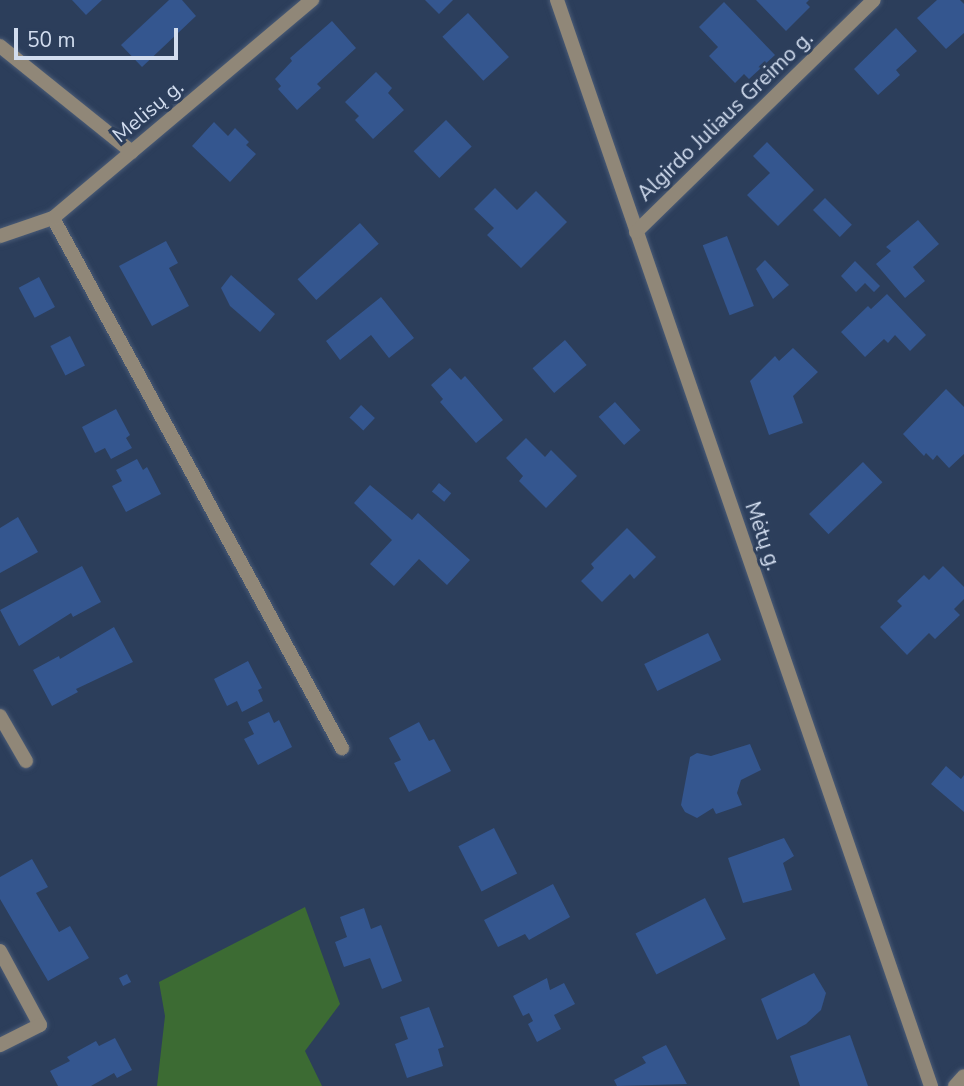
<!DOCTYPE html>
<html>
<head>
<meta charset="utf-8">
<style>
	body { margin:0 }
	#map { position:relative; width:964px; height:1086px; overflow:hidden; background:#2c3e5b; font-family:"Nunito Sans",sans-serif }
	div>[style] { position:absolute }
	.green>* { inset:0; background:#3c6b33 }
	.building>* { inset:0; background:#34568f; transform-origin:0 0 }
	.roads { filter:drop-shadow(0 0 2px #4a5b76) drop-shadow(0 0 2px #4a5b76) }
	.minor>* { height:14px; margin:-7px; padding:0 7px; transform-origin:7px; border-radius:7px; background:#908778 }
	span { translate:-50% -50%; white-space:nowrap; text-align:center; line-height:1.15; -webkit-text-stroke:6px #2c3e5b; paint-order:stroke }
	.street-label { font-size:21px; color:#d2ddef }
	.scale { position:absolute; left:14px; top:28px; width:164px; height:32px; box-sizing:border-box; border:4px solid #d2ddef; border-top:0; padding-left:9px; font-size:21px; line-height:24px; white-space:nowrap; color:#d2ddef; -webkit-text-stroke:5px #2c3e5b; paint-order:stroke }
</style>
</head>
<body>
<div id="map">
	<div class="green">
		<i style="clip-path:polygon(305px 907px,340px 1004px,305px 1051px,322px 1086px,157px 1086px,165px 1016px,159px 982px)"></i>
	</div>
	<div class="building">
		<i style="clip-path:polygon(72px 0,102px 0,86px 15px)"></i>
		<i style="clip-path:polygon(169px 0,182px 0,196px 16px,142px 67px,121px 45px)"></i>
		<i style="clip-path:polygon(425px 0,453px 0,439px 14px)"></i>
		<i style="clip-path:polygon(756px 0,809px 0,806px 3px,810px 7px,786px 31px)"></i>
		<i style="clip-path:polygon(937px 0,960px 0,964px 4px,964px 33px,946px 49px,917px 18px)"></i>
		<i style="clip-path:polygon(724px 2px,775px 55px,749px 79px,744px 74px,735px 83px,709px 56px,718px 47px,699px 27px)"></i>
		<i style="left:468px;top:13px;width:60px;height:35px;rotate:47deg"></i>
		<i style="clip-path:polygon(332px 21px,356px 48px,317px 84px,321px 88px,297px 110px,278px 89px,281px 86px,275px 79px,292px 61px,290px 58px)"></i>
		<i style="clip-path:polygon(896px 28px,917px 51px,896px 70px,900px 75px,878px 95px,854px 69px)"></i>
		<i style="clip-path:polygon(376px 72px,392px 88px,388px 93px,404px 110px,373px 139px,355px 120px,359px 116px,345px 102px)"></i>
		<i style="left:446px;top:120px;width:37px;height:45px;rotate:46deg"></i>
		<i style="clip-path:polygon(214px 122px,228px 136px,235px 128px,249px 142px,246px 145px,256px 154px,230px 182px,192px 146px)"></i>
		<i style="clip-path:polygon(767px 142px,814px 190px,778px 226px,747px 195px,770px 173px,753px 156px)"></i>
		<i style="clip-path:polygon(495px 188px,517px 210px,536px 191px,567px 222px,521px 268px,487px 235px,494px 228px,474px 209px)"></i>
		<i style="left:825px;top:198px;width:38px;height:17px;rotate:45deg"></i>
		<i style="clip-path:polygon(918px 220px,939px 244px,913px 267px,925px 281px,905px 298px,876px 264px,891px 251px,886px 247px)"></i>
		<i style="left:360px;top:223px;width:28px;height:84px;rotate:48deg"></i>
		<i style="left:727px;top:236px;width:75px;height:26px;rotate:69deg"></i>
		<i style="clip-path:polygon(166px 241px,178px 263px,169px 268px,189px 306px,152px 326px,119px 266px)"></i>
		<i style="clip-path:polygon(765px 260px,789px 285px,773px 299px,756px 269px)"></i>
		<i style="clip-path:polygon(855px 261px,880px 286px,874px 292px,865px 283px,856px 292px,841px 276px)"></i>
		<i style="clip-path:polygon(231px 275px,275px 314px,260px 332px,230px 306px,221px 288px)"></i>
		<i style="left:39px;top:277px;width:34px;height:23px;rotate:62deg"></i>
		<i style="clip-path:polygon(887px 294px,926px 335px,910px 351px,895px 335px,888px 343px,884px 339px,865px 357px,841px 332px,868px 306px,871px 309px)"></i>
		<i style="clip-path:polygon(381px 297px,414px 338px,389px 358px,371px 335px,340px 360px,326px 341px)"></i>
		<i style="left:70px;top:336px;width:33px;height:22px;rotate:63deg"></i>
		<i style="left:565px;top:340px;width:33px;height:43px;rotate:49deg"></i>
		<i style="clip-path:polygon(793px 348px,818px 372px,793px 396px,803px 423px,769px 435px,750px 381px,775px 356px,779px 361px)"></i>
		<i style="clip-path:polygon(450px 368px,461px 380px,465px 376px,503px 420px,476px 443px,440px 402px,443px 399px,431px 385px)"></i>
		<i style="clip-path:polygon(946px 389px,964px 407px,964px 454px,949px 468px,937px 455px,933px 460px,926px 453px,924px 456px,903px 434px)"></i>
		<i style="left:615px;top:402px;width:38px;height:22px;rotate:48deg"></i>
		<i style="left:361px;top:405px;width:19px;height:17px;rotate:43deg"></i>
		<i style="clip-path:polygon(116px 409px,130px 435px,126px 438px,132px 448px,111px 459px,105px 448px,95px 453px,82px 427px)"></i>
		<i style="clip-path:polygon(526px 438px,545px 457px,551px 450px,577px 476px,546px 508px,519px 481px,523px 476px,506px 458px)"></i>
		<i style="clip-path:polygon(137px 459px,143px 470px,147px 467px,161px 494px,126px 512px,112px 486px,122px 481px,116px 470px)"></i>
		<i style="left:863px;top:462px;width:28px;height:75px;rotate:46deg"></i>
		<i style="left:439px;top:483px;width:16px;height:11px;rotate:40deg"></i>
		<i style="clip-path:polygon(370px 485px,412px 520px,418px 513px,470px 560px,447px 585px,419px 559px,394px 586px,370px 564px,392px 540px,354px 503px)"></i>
		<i style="clip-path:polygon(18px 517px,38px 552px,0 573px,0 528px)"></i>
		<i style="clip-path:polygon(627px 528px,656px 557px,634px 579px,630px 574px,602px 602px,581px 581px,594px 568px,591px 564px)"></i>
		<i style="clip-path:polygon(82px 566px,101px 602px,73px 617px,71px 613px,19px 646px,0 610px)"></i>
		<i style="clip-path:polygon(943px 566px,964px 587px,964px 599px,954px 609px,960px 615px,935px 639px,929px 633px,907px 655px,880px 627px,902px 606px,897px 601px,924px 575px,929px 580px)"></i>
		<i style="clip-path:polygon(114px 627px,133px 662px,76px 689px,78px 692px,52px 706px,33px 670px,59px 656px,60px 659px)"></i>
		<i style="left:708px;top:633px;width:30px;height:71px;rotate:64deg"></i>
		<i style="clip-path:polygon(248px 661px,262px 688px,258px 690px,263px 701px,242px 712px,237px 701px,227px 706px,214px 679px)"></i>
		<i style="clip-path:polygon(269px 712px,274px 723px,279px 720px,292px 747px,258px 765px,244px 739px,254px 734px,248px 722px)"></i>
		<i style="clip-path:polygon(419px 722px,429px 741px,434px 739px,451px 771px,409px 792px,394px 763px,401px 760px,389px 738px)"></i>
		<i style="clip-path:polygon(750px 744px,761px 770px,741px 780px,737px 793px,742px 805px,716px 814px,713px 808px,697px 818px,685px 812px,681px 805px,690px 757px,697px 753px,711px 756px)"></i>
		<i style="clip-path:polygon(946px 766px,961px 779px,964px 775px,964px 812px,931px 784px)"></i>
		<i style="left:494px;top:828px;width:51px;height:40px;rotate:63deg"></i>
		<i style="clip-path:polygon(784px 838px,794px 856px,783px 863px,792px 890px,743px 903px,728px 858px)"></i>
		<i style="clip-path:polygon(32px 859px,48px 887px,36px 893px,59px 932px,70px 926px,89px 958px,48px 981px,0 899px,0 877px)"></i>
		<i style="clip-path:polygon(553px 884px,570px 917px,529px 940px,525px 934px,498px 947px,484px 920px)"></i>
		<i style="left:705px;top:898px;width:46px;height:78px;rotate:63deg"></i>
		<i style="clip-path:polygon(364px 908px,371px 929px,381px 925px,402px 981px,382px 989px,370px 958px,344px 967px,335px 942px,347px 937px,340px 917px)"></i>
		<i style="clip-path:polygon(814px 973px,826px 993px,821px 1010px,806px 1024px,777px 1040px,761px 999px)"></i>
		<i style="left:127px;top:974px;width:9px;height:9px;rotate:63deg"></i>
		<i style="clip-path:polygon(547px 978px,550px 990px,564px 983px,575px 1004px,554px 1015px,561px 1029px,537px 1042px,528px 1024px,533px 1021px,529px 1013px,523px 1016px,513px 996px)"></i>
		<i style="clip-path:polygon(429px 1007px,444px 1047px,438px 1049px,443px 1066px,407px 1078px,395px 1044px,408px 1039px,400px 1017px)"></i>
		<i style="clip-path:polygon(850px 1035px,868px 1086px,800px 1086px,790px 1056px)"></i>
		<i style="clip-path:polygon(115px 1038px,132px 1070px,117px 1078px,114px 1073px,91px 1086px,58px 1086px,50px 1071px,70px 1061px,67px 1057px,96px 1041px,99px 1046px)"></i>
		<i style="clip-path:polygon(666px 1045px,687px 1084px,617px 1086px,614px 1080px,646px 1063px,642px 1057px)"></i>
	</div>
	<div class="roads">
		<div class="minor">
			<i style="left:557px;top:0;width:1149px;rotate:71deg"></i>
			<i style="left:0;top:46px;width:169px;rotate:38.8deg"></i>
			<i style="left:53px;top:218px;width:604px;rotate:61.4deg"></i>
			<i style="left:636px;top:232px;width:332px;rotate:-44.3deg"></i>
			<i style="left:0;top:236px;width:56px;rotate:-18.8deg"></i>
			<i style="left:53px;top:218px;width:339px;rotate:-40.1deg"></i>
			<i style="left:0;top:716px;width:52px;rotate:60deg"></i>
			<i style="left:0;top:951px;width:84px;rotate:61.6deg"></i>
			<i style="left:40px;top:1025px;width:45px;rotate:153.4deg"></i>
			<i style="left:955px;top:1086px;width:13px;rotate:-48deg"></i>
		</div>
	</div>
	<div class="street-label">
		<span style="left:148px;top:111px;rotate:-40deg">Melisų g.</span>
		<span style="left:725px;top:116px;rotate:-44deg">Algirdo Juliaus Greimo g.</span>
		<span style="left:763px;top:536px;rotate:71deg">Mėtų g.</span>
	</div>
	<div class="scale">50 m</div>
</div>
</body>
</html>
